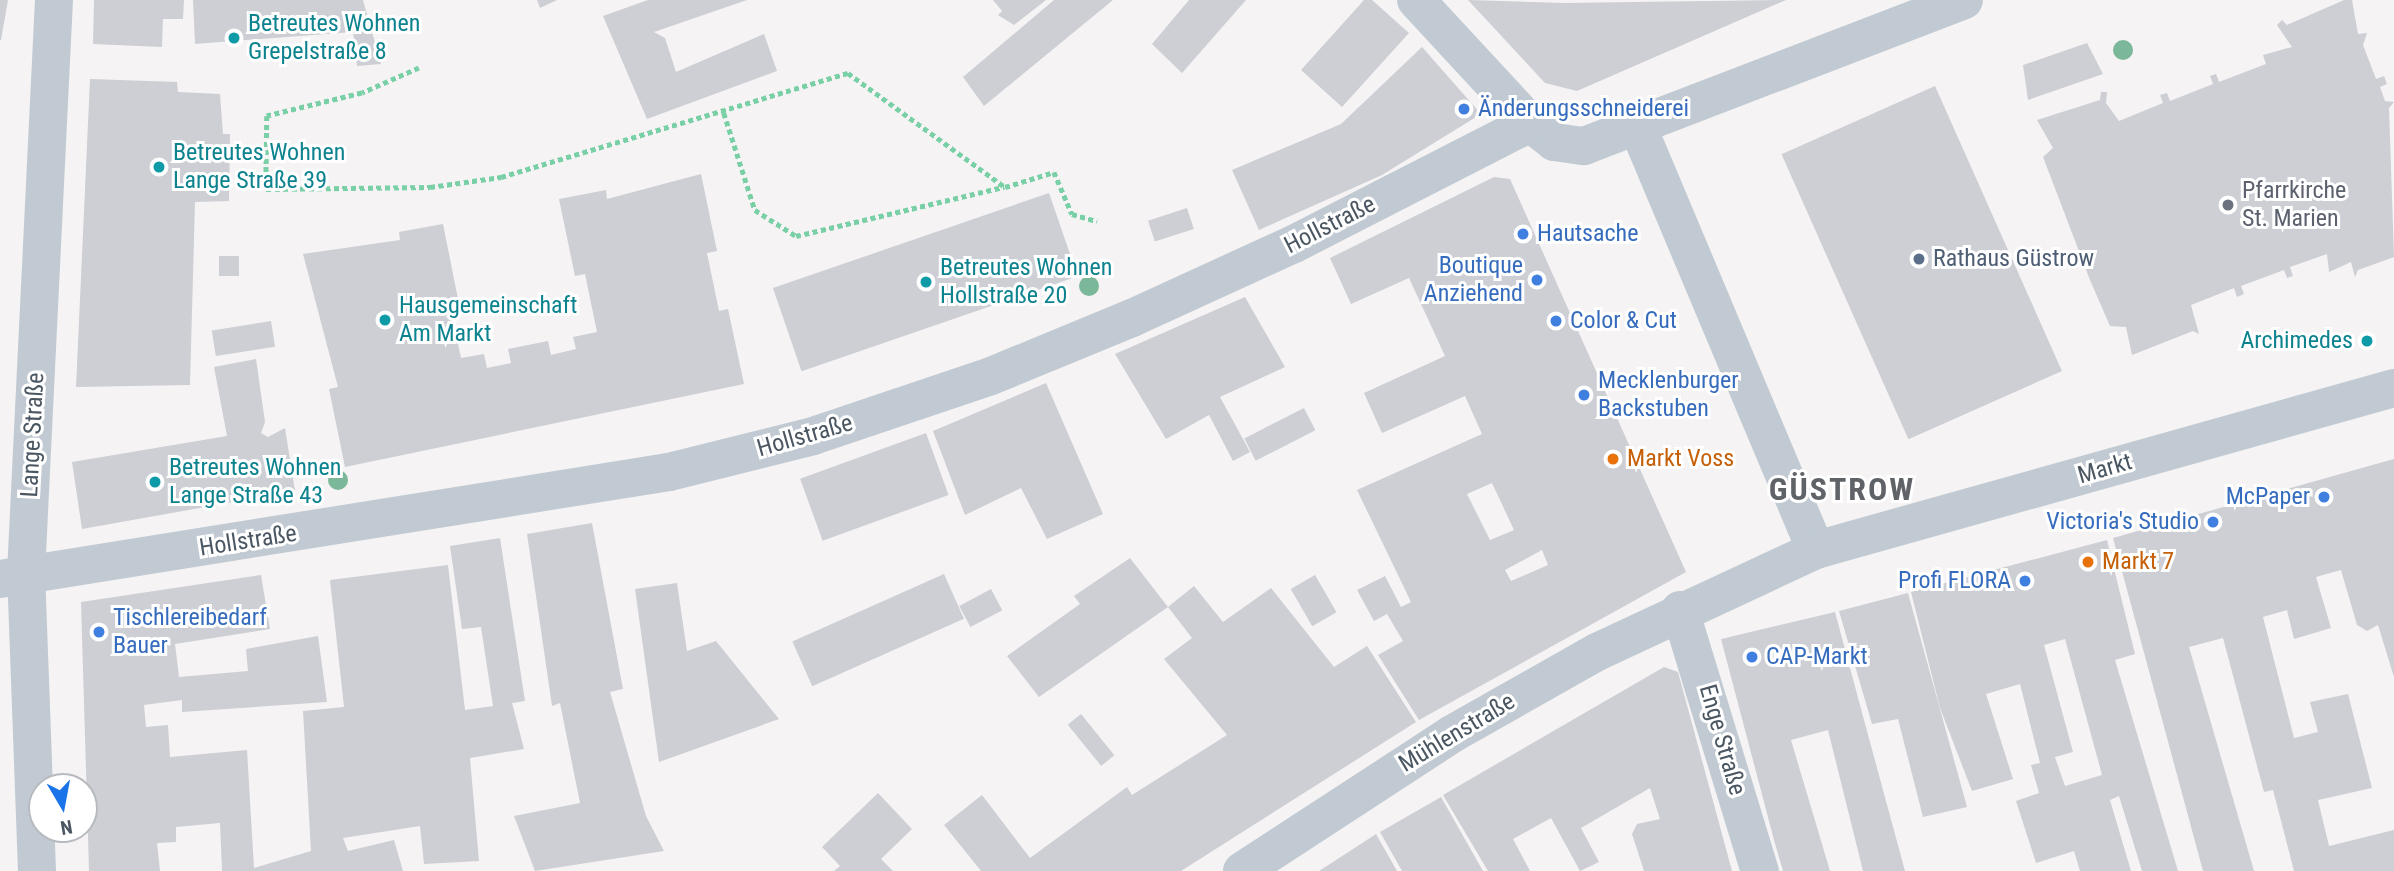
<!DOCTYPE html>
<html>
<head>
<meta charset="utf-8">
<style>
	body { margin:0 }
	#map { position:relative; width:2394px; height:871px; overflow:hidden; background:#f5f3f3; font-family:"Roboto Condensed",sans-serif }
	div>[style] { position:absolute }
	.building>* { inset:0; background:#cdcfd5; transform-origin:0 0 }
	.path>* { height:4.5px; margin-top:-2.25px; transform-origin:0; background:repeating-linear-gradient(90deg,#7ad0a6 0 5px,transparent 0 8.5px) }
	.street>* { height:38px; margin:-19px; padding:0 19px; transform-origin:19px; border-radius:19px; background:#c1cad2 }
	.trees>* { width:20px; height:20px; margin:-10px; border-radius:50%; background:#7bb799 }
	.dots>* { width:19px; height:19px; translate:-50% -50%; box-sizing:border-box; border:4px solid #fff; border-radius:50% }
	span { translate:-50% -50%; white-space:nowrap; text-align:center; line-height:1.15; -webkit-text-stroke:6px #fff; paint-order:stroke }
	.culture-label { font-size:24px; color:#0d838f }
	.left { translate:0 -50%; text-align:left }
	.right { translate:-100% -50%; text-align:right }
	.shop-label { font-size:24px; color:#366cbe }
	.worship-label { font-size:24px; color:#5b616d }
	.street-label { font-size:24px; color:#4a5661 }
	.service-label { font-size:24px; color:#4e5e75 }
	.food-label { font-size:24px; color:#c56008 }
	.district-label { font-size:32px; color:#5f6368; font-weight:700; letter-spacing:2px }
	.north { position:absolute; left:28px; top:773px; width:70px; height:70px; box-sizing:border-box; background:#fff; border:2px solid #b7bbc0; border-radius:50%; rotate:170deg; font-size:19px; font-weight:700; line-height:28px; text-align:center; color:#4a5661 }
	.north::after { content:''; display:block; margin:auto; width:24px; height:32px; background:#1a73e8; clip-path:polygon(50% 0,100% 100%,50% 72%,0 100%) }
</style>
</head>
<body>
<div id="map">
	<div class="building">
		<i style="clip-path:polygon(0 0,8px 0,1px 40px,0 40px)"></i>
		<i style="clip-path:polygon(94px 0,184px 0,183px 19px,163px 19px,162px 47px,93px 44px)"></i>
		<i style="clip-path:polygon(193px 0,363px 0,381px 64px,357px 66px,353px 32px,195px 44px)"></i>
		<i style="clip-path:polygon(537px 0,557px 0,540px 8px)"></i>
		<i style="clip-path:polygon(648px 0,747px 0,654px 32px,665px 38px,676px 72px,764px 34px,777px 71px,647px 119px,603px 16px)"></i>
		<i style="clip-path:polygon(993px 0,1046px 0,1014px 25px,998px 15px,1002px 11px)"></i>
		<i style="clip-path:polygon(1054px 0,1113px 0,984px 106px,963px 77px)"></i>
		<i style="clip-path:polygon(1189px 0,1246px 0,1182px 73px,1152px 44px)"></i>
		<i style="clip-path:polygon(1364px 0,1372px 0,1409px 33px,1342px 107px,1301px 70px)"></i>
		<i style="clip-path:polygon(1468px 0,1564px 3px,1786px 0,1577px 91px,1545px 83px)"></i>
		<i style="clip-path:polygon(2344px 0,2352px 0,2358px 34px,2367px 33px,2363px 45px,2376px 79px,2384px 76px,2387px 84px,2380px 87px,2385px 101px,2394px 102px,2389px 108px,2394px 257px,2358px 270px,2355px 277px,2351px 262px,2329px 272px,2327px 254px,2290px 267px,2293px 276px,2287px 278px,2284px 270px,2241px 286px,2244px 294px,2237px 297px,2234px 288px,2191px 305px,2199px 334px,2193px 331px,2132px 355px,2126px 327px,2110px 326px,2090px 280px,2043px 157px,2053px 148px,2037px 120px,2100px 100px,2101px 92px,2107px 92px,2106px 103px,2119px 121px,2163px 103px,2160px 95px,2167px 93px,2170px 101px,2213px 84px,2210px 76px,2216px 74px,2219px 82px,2266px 64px,2263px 55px,2292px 47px,2277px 25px,2282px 20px,2287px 25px)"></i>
		<i style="clip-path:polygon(2087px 43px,2103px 74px,2028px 100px,2023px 65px)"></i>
		<i style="clip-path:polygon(1422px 47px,1481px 114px,1382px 175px,1259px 230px,1232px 170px,1341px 124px)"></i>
		<i style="clip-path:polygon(90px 79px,177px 82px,178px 92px,220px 94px,223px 134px,230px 134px,229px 201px,195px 202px,190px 385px,76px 387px)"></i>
		<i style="left:1935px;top:86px;width:312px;height:168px;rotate:66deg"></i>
		<i style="clip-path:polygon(701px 174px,717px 251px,707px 253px,719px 311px,728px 309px,744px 384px,345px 467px,329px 389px,338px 387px,303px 254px,400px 240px,399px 232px,443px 224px,458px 299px,449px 301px,461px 358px,484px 354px,487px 368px,511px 363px,508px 349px,548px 341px,551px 355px,576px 349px,573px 337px,597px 332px,585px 274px,575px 276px,559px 199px,606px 190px,607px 199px)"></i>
		<i style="clip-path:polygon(evenodd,1494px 177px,1510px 179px,1686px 572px,1419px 720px,1378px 655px,1403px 641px,1387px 614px,1374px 621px,1357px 590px,1385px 576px,1401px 607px,1411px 602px,1357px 490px,1482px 434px,1465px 396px,1382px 433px,1364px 393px,1445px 356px,1409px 278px,1351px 304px,1330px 258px,1494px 177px,1492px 483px,1514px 530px,1490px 540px,1467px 494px,1492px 483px,1494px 177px,1542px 550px,1548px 565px,1511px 581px,1505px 570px,1542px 550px)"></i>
		<i style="left:1049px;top:193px;width:88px;height:292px;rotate:71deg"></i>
		<i style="left:1187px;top:208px;width:22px;height:41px;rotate:72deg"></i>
		<i style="left:219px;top:256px;width:20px;height:20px"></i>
		<i style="clip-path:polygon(1245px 297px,1285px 367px,1220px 397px,1250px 452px,1233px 461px,1209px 415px,1166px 439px,1115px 354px)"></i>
		<i style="left:271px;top:321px;width:26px;height:60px;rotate:81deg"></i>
		<i style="clip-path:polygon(256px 359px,265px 422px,261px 433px,268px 437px,285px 428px,295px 491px,82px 529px,72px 462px,227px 436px,214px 367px)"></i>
		<i style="clip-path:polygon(1046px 383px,1103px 514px,1047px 539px,1021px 488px,965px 515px,933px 431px)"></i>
		<i style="left:1304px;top:408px;width:25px;height:67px;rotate:63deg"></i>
		<i style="left:926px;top:433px;width:66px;height:134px;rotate:70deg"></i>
		<i style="clip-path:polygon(2394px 459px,2394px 677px,2378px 625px,2367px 631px,2357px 625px,2341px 570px,2316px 577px,2331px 628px,2294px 639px,2287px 610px,2263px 617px,2294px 738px,2318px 732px,2310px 702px,2348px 694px,2372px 788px,2318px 800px,2329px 846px,2394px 830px,2394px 871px,2294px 871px,2273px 790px,2264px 792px,2223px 638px,2189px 647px,2254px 871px,2203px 871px,2113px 538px)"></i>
		<i style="clip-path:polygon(592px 523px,623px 689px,610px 692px,646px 816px,664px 851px,535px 871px,514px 816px,580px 803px,560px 703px,552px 706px,527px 534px)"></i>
		<i style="clip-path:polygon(500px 538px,525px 701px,512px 703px,524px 749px,470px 758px,479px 861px,424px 864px,420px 826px,343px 838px,348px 851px,394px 840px,403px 871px,222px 871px,220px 823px,176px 827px,176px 842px,157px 843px,160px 871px,89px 871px,81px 602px,261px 575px,270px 629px,175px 644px,179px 677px,248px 671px,246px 649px,318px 636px,327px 702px,182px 712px,182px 700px,144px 705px,146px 727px,168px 725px,170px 757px,247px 750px,254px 868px,311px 851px,303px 711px,344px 707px,330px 580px,448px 565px,465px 710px,493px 706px,481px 627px,462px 629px,450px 546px)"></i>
		<i style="clip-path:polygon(evenodd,2107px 540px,2135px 654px,2115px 660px,2178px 871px,2142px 871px,2119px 796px,2110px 800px,2131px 871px,2080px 871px,2074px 851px,2036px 863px,2016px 801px,2039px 793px,2031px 765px,2040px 763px,2020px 684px,1986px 694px,2013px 779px,1972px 791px,1940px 708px,1911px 592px,2107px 540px,2065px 639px,2102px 775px,2065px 786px,2055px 757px,2073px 752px,2044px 645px,2065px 639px)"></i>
		<i style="clip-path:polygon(1130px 558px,1168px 607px,1039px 697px,1007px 656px,1080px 604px,1074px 596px)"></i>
		<i style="left:944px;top:574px;width:49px;height:166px;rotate:66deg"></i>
		<i style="left:1315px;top:575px;width:43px;height:28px;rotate:60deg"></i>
		<i style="clip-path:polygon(677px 583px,687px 651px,716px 641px,779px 719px,659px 762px,635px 589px)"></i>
		<i style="clip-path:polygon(1194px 586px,1223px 622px,1271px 588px,1334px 667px,1367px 646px,1416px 722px,1181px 871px,981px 871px,944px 825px,982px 795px,1030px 858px,1127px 787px,1132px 795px,1227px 735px,1164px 659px,1192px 638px,1168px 607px)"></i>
		<i style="left:991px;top:589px;width:24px;height:36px;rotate:62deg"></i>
		<i style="clip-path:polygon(1908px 593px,1967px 807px,1923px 817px,1898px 719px,1872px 724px,1839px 611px)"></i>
		<i style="clip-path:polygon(1835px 612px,1864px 720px,1905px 871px,1863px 871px,1828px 730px,1791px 740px,1830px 871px,1783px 871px,1774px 840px,1721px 639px)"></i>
		<i style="clip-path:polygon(1664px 667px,1678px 672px,1732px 871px,1644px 871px,1632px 834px,1637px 824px,1660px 819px,1650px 788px,1581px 828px,1599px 862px,1580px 871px,1551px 818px,1513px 839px,1530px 871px,1488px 871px,1443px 795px)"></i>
		<i style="left:1081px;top:714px;width:53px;height:17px;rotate:51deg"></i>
		<i style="clip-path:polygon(878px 793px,912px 829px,881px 859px,893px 871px,834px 871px,840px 866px,822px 847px)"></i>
		<i style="clip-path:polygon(1441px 797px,1483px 871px,1402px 871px,1380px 832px)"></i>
		<i style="clip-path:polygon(1376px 834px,1397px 871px,1319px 871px,1330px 864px)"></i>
	</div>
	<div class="path">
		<i style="left:419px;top:68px;width:62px;rotate:156.3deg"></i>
		<i style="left:362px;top:93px;width:98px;rotate:166.4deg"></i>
		<i style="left:267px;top:116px;width:73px;rotate:90.8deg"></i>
		<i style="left:266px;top:189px;width:164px;rotate:-0.7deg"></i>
		<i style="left:430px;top:187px;width:72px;rotate:-8deg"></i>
		<i style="left:501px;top:177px;width:362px;rotate:-16.7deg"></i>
		<i style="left:848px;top:73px;width:194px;rotate:36deg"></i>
		<i style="left:1005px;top:187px;width:51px;rotate:-17deg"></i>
		<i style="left:1054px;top:172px;width:46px;rotate:66.8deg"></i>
		<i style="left:1072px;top:214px;width:26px;rotate:16deg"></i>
		<i style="left:724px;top:113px;width:102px;rotate:72.3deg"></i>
		<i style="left:755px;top:210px;width:49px;rotate:32.4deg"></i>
		<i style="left:796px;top:236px;width:214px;rotate:-13.3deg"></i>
	</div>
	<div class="street">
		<i style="left:1416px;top:0;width:168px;rotate:47.2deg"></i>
		<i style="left:1530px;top:123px;width:31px;rotate:38deg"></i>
		<i style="left:1554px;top:142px;width:30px;rotate:8deg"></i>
		<i style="left:1584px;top:146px;width:407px;rotate:-21deg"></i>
		<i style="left:1637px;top:125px;width:461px;rotate:67.2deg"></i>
		<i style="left:0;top:579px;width:678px;rotate:-9.09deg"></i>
		<i style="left:669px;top:472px;width:148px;rotate:-14deg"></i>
		<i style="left:813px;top:436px;width:188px;rotate:-18.6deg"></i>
		<i style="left:991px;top:376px;width:152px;rotate:-22.4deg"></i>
		<i style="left:1132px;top:318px;width:178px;rotate:-24.6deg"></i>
		<i style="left:1294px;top:244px;width:265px;rotate:-27.1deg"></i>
		<i style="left:1680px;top:610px;width:273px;rotate:73deg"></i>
		<i style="left:37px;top:871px;width:297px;rotate:-92.1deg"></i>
		<i style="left:26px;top:574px;width:575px;rotate:-87.21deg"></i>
		<i style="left:1242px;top:871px;width:251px;rotate:-33.1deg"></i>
		<i style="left:1452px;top:734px;width:167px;rotate:-29.5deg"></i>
		<i style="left:1597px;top:652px;width:242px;rotate:-25deg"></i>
		<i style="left:1816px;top:550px;width:600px;rotate:-15.66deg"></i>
	</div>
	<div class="trees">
		<i style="left:2123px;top:50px"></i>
		<i style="left:1089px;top:286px"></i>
		<i style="left:338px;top:480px"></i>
	</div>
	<div class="dots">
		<i style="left:234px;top:38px;background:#0f9aa8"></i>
		<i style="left:1464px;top:109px;background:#3f7fe0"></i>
		<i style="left:159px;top:167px;background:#0f9aa8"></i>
		<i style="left:2228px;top:205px;background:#6b7280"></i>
		<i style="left:1523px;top:234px;background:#3f7fe0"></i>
		<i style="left:1919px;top:259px;background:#5c6f8a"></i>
		<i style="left:1537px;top:280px;background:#3f7fe0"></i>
		<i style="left:926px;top:282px;background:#0f9aa8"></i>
		<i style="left:385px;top:320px;background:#0f9aa8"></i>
		<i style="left:1556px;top:321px;background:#3f7fe0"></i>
		<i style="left:2367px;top:341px;background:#0f9aa8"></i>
		<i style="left:1584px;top:395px;background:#3f7fe0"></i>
		<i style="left:1613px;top:459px;background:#e8710a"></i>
		<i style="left:155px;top:482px;background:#0f9aa8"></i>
		<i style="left:2324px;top:497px;background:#3f7fe0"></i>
		<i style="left:2213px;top:522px;background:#3f7fe0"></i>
		<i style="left:2088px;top:562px;background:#e8710a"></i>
		<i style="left:2025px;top:581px;background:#3f7fe0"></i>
		<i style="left:99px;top:632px;background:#3f7fe0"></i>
		<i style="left:1752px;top:657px;background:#3f7fe0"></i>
	</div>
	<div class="culture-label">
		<span class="left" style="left:248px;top:38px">Betreutes Wohnen<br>Grepelstraße 8</span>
		<span class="left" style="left:173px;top:167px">Betreutes Wohnen<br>Lange Straße 39</span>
		<span class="left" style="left:940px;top:282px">Betreutes Wohnen<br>Hollstraße 20</span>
		<span class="left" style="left:399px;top:320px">Hausgemeinschaft<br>Am Markt</span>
		<span class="right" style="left:2353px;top:341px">Archimedes</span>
		<span class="left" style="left:169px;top:482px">Betreutes Wohnen<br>Lange Straße 43</span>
	</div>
	<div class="shop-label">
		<span class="left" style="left:1478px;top:109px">Änderungsschneiderei</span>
		<span class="left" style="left:1537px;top:234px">Hautsache</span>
		<span class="right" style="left:1523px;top:280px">Boutique<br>Anziehend</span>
		<span class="left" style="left:1570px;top:321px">Color &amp; Cut</span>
		<span class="left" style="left:1598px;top:395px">Mecklenburger<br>Backstuben</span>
		<span class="right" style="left:2310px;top:497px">McPaper</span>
		<span class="right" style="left:2199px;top:522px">Victoria's Studio</span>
		<span class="right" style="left:2011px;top:581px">Profi FLORA</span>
		<span class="left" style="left:113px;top:632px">Tischlereibedarf<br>Bauer</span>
		<span class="left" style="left:1766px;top:657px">CAP-Markt</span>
	</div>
	<div class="worship-label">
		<span class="left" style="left:2242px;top:205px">Pfarrkirche<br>St. Marien</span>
	</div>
	<div class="street-label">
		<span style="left:1330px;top:225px;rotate:-27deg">Hollstraße</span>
		<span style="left:33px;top:435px;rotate:-87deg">Lange Straße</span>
		<span style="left:805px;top:436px;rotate:-16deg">Hollstraße</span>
		<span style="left:2105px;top:469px;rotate:-16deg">Markt</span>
		<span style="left:248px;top:541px;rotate:-9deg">Hollstraße</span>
		<span style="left:1457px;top:733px;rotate:-31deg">Mühlenstraße</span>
		<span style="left:1722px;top:740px;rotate:74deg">Enge Straße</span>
	</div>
	<div class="service-label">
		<span class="left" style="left:1933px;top:259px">Rathaus Güstrow</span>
	</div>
	<div class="food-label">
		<span class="left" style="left:1627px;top:459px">Markt Voss</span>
		<span class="left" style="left:2102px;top:562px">Markt 7</span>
	</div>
	<div class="district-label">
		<span style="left:1842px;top:489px">GÜSTROW</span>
	</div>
	<div class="north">N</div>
</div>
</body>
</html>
